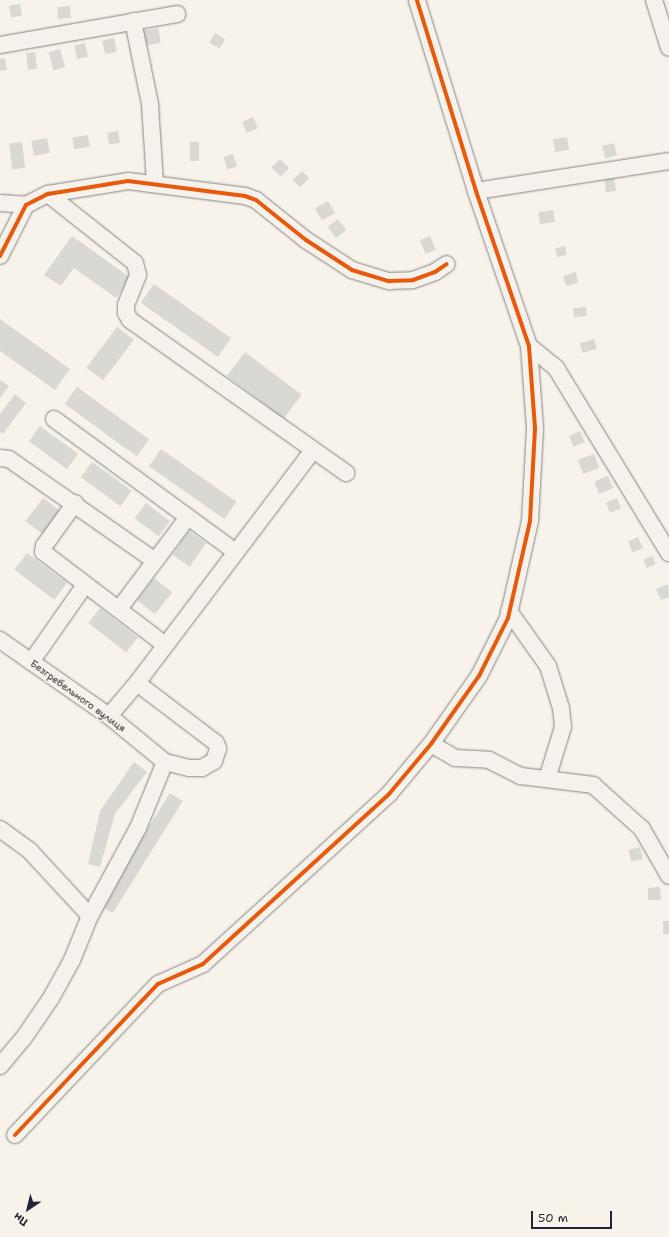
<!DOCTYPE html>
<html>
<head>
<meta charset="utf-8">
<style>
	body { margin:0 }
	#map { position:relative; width:669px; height:1237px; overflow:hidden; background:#f7f3ea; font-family:"Shantell Sans",sans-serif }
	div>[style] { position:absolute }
	.building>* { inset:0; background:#dad8d2; transform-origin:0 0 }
	.roads { filter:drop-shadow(0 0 1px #868485) drop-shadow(0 0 1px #868485) }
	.minor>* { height:16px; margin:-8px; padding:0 8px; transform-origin:8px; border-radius:8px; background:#f5f2ec }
	.cycleway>* { height:4px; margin:-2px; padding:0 2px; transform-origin:2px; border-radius:2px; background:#e8590c }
	span { translate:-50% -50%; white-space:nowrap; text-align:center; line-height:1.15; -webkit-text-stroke:3.5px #fcf5e5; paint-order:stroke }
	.street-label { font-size:10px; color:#22223b }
	.north { position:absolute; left:8px; top:1189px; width:40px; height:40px; -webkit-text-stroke:3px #fcf5e5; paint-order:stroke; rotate:215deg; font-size:11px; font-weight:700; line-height:16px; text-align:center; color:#22223b }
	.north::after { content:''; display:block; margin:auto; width:14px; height:18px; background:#22223b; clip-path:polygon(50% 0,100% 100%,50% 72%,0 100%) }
	.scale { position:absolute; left:531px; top:1211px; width:81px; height:18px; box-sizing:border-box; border:2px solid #22223b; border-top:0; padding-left:5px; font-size:12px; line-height:14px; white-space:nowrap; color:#22223b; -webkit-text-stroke:3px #fcf5e5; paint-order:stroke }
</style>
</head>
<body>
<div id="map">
	<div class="building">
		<i style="left:20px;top:4px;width:12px;height:11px;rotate:81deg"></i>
		<i style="left:70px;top:6px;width:12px;height:13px;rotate:85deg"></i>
		<i style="left:158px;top:28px;width:15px;height:15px;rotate:79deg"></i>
		<i style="left:215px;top:33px;width:12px;height:11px;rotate:31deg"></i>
		<i style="left:114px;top:38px;width:14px;height:12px;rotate:78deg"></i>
		<i style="left:85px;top:43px;width:14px;height:11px;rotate:78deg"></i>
		<i style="left:60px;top:49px;width:19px;height:12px;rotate:74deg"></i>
		<i style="left:35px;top:52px;width:17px;height:9px;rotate:83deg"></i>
		<i style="clip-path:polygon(5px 58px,7px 70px,0 71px,0 59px)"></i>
		<i style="left:253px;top:117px;width:12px;height:12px;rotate:66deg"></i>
		<i style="left:118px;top:131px;width:12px;height:11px;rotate:81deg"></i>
		<i style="left:88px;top:135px;width:12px;height:16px;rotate:81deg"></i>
		<i style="left:567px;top:137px;width:13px;height:14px;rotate:81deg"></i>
		<i style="left:47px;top:138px;width:15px;height:16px;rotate:79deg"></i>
		<i style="left:22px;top:142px;width:26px;height:13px;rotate:83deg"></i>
		<i style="left:190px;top:142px;width:9px;height:19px"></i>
		<i style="left:614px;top:143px;width:13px;height:12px;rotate:77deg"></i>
		<i style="left:233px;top:154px;width:13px;height:10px;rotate:72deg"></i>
		<i style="left:280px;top:159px;width:13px;height:12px;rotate:45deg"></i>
		<i style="left:302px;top:171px;width:10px;height:13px;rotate:45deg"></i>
		<i style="left:614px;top:177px;width:14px;height:10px;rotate:82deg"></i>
		<i style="left:328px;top:201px;width:14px;height:15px;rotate:60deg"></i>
		<i style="left:553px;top:210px;width:12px;height:15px;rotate:81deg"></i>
		<i style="left:338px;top:219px;width:14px;height:13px;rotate:54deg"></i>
		<i style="clip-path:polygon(72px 236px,131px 278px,116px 298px,74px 268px,61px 286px,44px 275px)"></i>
		<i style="left:430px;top:236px;width:15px;height:11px;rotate:67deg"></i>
		<i style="left:565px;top:246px;width:9px;height:10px;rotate:77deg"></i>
		<i style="clip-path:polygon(576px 272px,578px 283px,566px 286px,563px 276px)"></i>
		<i style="left:154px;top:284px;width:94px;height:23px;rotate:35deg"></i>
		<i style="left:586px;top:307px;width:9px;height:13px;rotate:84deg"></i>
		<i style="clip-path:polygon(0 319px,70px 369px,55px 390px,0 351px)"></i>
		<i style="left:117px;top:327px;width:21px;height:51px;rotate:37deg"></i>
		<i style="left:594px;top:339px;width:10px;height:15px;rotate:73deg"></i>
		<i style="left:245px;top:352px;width:71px;height:30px;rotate:37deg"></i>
		<i style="clip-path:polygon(0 380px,9px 386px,0 398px)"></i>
		<i style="left:77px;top:387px;width:89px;height:21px;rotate:36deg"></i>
		<i style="clip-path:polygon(15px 394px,26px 403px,3px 434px,0 432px,0 414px)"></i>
		<i style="left:40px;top:426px;width:47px;height:19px;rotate:36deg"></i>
		<i style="left:580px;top:431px;width:12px;height:12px;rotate:66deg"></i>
		<i style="left:161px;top:449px;width:92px;height:21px;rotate:35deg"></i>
		<i style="left:594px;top:454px;width:15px;height:17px;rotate:70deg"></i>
		<i style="left:92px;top:462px;width:49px;height:19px;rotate:36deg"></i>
		<i style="left:608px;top:476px;width:13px;height:15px;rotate:67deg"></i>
		<i style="left:43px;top:498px;width:21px;height:29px;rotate:37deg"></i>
		<i style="left:617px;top:498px;width:11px;height:12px;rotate:68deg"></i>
		<i style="left:146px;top:503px;width:30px;height:19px;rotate:37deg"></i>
		<i style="left:189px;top:531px;width:21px;height:29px;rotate:35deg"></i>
		<i style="left:638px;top:537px;width:12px;height:11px;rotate:66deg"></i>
		<i style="left:27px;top:553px;width:50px;height:21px;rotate:37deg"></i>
		<i style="left:653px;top:556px;width:9px;height:10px;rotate:72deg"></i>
		<i style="left:154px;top:578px;width:23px;height:28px;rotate:38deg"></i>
		<i style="clip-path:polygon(668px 584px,669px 597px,661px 600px,656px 589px)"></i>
		<i style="left:100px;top:608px;width:48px;height:19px;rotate:38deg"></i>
		<i style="clip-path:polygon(134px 762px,147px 772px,115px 814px,100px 867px,88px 864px,100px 811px)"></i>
		<i style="left:170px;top:793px;width:15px;height:132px;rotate:32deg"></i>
		<i style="left:640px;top:847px;width:12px;height:12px;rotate:76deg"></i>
		<i style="clip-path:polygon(660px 887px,661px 900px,648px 900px,648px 888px)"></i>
		<i style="left:663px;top:921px;width:6px;height:13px"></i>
	</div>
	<div class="roads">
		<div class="minor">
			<i style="left:654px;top:0;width:50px;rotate:72.6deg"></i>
			<i style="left:133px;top:21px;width:85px;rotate:78.4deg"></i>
			<i style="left:150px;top:104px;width:80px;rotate:86.4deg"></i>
			<i style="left:0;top:45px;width:180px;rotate:-9.9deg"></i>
			<i style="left:476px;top:191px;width:195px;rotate:-8.8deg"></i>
			<i style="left:48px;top:194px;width:111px;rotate:38.4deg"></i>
			<i style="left:135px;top:263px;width:12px;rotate:76deg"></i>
			<i style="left:138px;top:275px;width:32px;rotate:112deg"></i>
			<i style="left:126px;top:305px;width:8px;rotate:90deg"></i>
			<i style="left:126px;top:313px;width:8px;rotate:60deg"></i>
			<i style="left:130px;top:320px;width:265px;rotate:35.3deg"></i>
			<i style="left:0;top:203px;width:26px;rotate:4deg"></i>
			<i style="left:0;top:256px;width:57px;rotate:-63deg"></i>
			<i style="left:26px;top:205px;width:25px;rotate:-27deg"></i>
			<i style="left:48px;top:194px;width:81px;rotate:-9.2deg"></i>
			<i style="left:128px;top:181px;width:118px;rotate:7.3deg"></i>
			<i style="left:245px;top:196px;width:12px;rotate:20deg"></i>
			<i style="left:256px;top:200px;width:64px;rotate:38.7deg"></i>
			<i style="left:306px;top:240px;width:55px;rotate:33.1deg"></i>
			<i style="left:352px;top:270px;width:39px;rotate:17deg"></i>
			<i style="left:389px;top:281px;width:24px;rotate:-2deg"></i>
			<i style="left:413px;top:280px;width:23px;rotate:-20deg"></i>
			<i style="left:435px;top:272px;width:14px;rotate:-34deg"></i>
			<i style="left:529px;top:346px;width:35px;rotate:39deg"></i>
			<i style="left:556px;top:368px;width:217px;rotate:58.6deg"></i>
			<i style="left:54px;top:419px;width:225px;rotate:36.2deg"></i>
			<i style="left:0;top:458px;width:9px;rotate:6deg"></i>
			<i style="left:9px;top:459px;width:178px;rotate:34.9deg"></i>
			<i style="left:75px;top:503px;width:53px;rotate:125.8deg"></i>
			<i style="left:44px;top:546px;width:6px;rotate:99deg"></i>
			<i style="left:43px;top:552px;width:153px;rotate:37.3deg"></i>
			<i style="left:119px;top:609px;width:115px;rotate:-53.1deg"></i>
			<i style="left:509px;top:611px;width:67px;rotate:54.7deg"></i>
			<i style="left:548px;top:666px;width:44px;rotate:72.8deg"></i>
			<i style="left:561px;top:708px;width:19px;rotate:84deg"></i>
			<i style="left:563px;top:727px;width:54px;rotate:107.1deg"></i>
			<i style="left:0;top:640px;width:133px;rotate:34.9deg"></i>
			<i style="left:109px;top:716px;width:72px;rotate:39.4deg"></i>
			<i style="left:165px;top:762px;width:25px;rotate:14deg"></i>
			<i style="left:189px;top:768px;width:13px"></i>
			<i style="left:202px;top:768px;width:14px;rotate:-30deg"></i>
			<i style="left:214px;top:761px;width:13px;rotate:-72deg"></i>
			<i style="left:218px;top:749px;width:6px;rotate:-108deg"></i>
			<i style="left:216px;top:743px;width:99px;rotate:-142.8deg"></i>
			<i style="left:31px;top:662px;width:94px;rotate:-55deg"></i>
			<i style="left:109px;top:716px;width:43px;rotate:-49.7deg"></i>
			<i style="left:137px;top:683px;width:292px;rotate:-52.9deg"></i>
			<i style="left:431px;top:744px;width:28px;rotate:30deg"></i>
			<i style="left:455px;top:758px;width:34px;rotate:3deg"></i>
			<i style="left:489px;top:760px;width:36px;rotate:27deg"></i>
			<i style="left:521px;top:776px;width:73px;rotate:7.1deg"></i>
			<i style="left:593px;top:785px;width:66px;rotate:41.9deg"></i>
			<i style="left:642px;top:829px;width:54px;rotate:60.1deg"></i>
			<i style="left:0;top:829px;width:37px;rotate:36deg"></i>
			<i style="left:30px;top:851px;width:88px;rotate:47.3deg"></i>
			<i style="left:0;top:1066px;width:35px;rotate:-50deg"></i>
			<i style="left:23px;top:1039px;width:50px;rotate:-55.7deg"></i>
			<i style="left:51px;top:998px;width:43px;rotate:-61.1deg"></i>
			<i style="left:72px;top:960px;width:48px;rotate:-67.8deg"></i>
			<i style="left:90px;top:916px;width:100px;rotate:-61.4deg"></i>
			<i style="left:138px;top:828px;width:71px;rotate:-67.8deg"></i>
			<i style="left:15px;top:1135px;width:208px;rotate:-46.6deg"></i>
			<i style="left:158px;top:984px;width:49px;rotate:-24deg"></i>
			<i style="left:203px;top:964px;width:252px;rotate:-42.4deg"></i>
			<i style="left:389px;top:794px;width:65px;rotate:-50deg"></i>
			<i style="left:431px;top:744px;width:83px;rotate:-54.8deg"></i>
			<i style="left:479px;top:676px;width:65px;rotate:-63.4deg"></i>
			<i style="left:508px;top:618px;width:99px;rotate:-77.2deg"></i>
			<i style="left:530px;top:521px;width:93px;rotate:-86.9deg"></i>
			<i style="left:535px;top:428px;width:82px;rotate:-94.2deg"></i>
			<i style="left:529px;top:346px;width:164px;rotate:-108.9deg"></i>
			<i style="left:476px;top:191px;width:200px;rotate:-107.2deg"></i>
		</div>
	</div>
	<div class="cycleway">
		<i style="left:0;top:256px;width:57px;rotate:-63deg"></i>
		<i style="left:26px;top:205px;width:25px;rotate:-27deg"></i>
		<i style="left:48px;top:194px;width:81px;rotate:-9.2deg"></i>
		<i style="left:128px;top:181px;width:118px;rotate:7.3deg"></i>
		<i style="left:245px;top:196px;width:12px;rotate:20deg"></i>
		<i style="left:256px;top:200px;width:64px;rotate:38.7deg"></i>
		<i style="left:306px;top:240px;width:55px;rotate:33.1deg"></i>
		<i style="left:352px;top:270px;width:39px;rotate:17deg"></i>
		<i style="left:389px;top:281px;width:24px;rotate:-2deg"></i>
		<i style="left:413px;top:280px;width:23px;rotate:-20deg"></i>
		<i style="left:435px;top:272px;width:14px;rotate:-34deg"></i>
		<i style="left:15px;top:1135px;width:208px;rotate:-46.6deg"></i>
		<i style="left:158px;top:984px;width:49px;rotate:-24deg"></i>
		<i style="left:203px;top:964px;width:252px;rotate:-42.4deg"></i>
		<i style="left:389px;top:794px;width:65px;rotate:-50deg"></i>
		<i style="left:431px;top:744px;width:83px;rotate:-54.8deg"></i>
		<i style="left:479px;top:676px;width:65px;rotate:-63.4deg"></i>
		<i style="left:508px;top:618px;width:99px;rotate:-77.2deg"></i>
		<i style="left:530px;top:521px;width:93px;rotate:-86.9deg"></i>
		<i style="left:535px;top:428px;width:82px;rotate:-94.2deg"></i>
		<i style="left:529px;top:346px;width:164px;rotate:-108.9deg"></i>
		<i style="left:476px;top:191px;width:200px;rotate:-107.2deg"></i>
	</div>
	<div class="street-label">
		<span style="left:78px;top:696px;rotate:36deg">Безгребельного вулиця</span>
	</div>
	<div class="north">Пн</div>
	<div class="scale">50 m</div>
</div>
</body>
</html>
